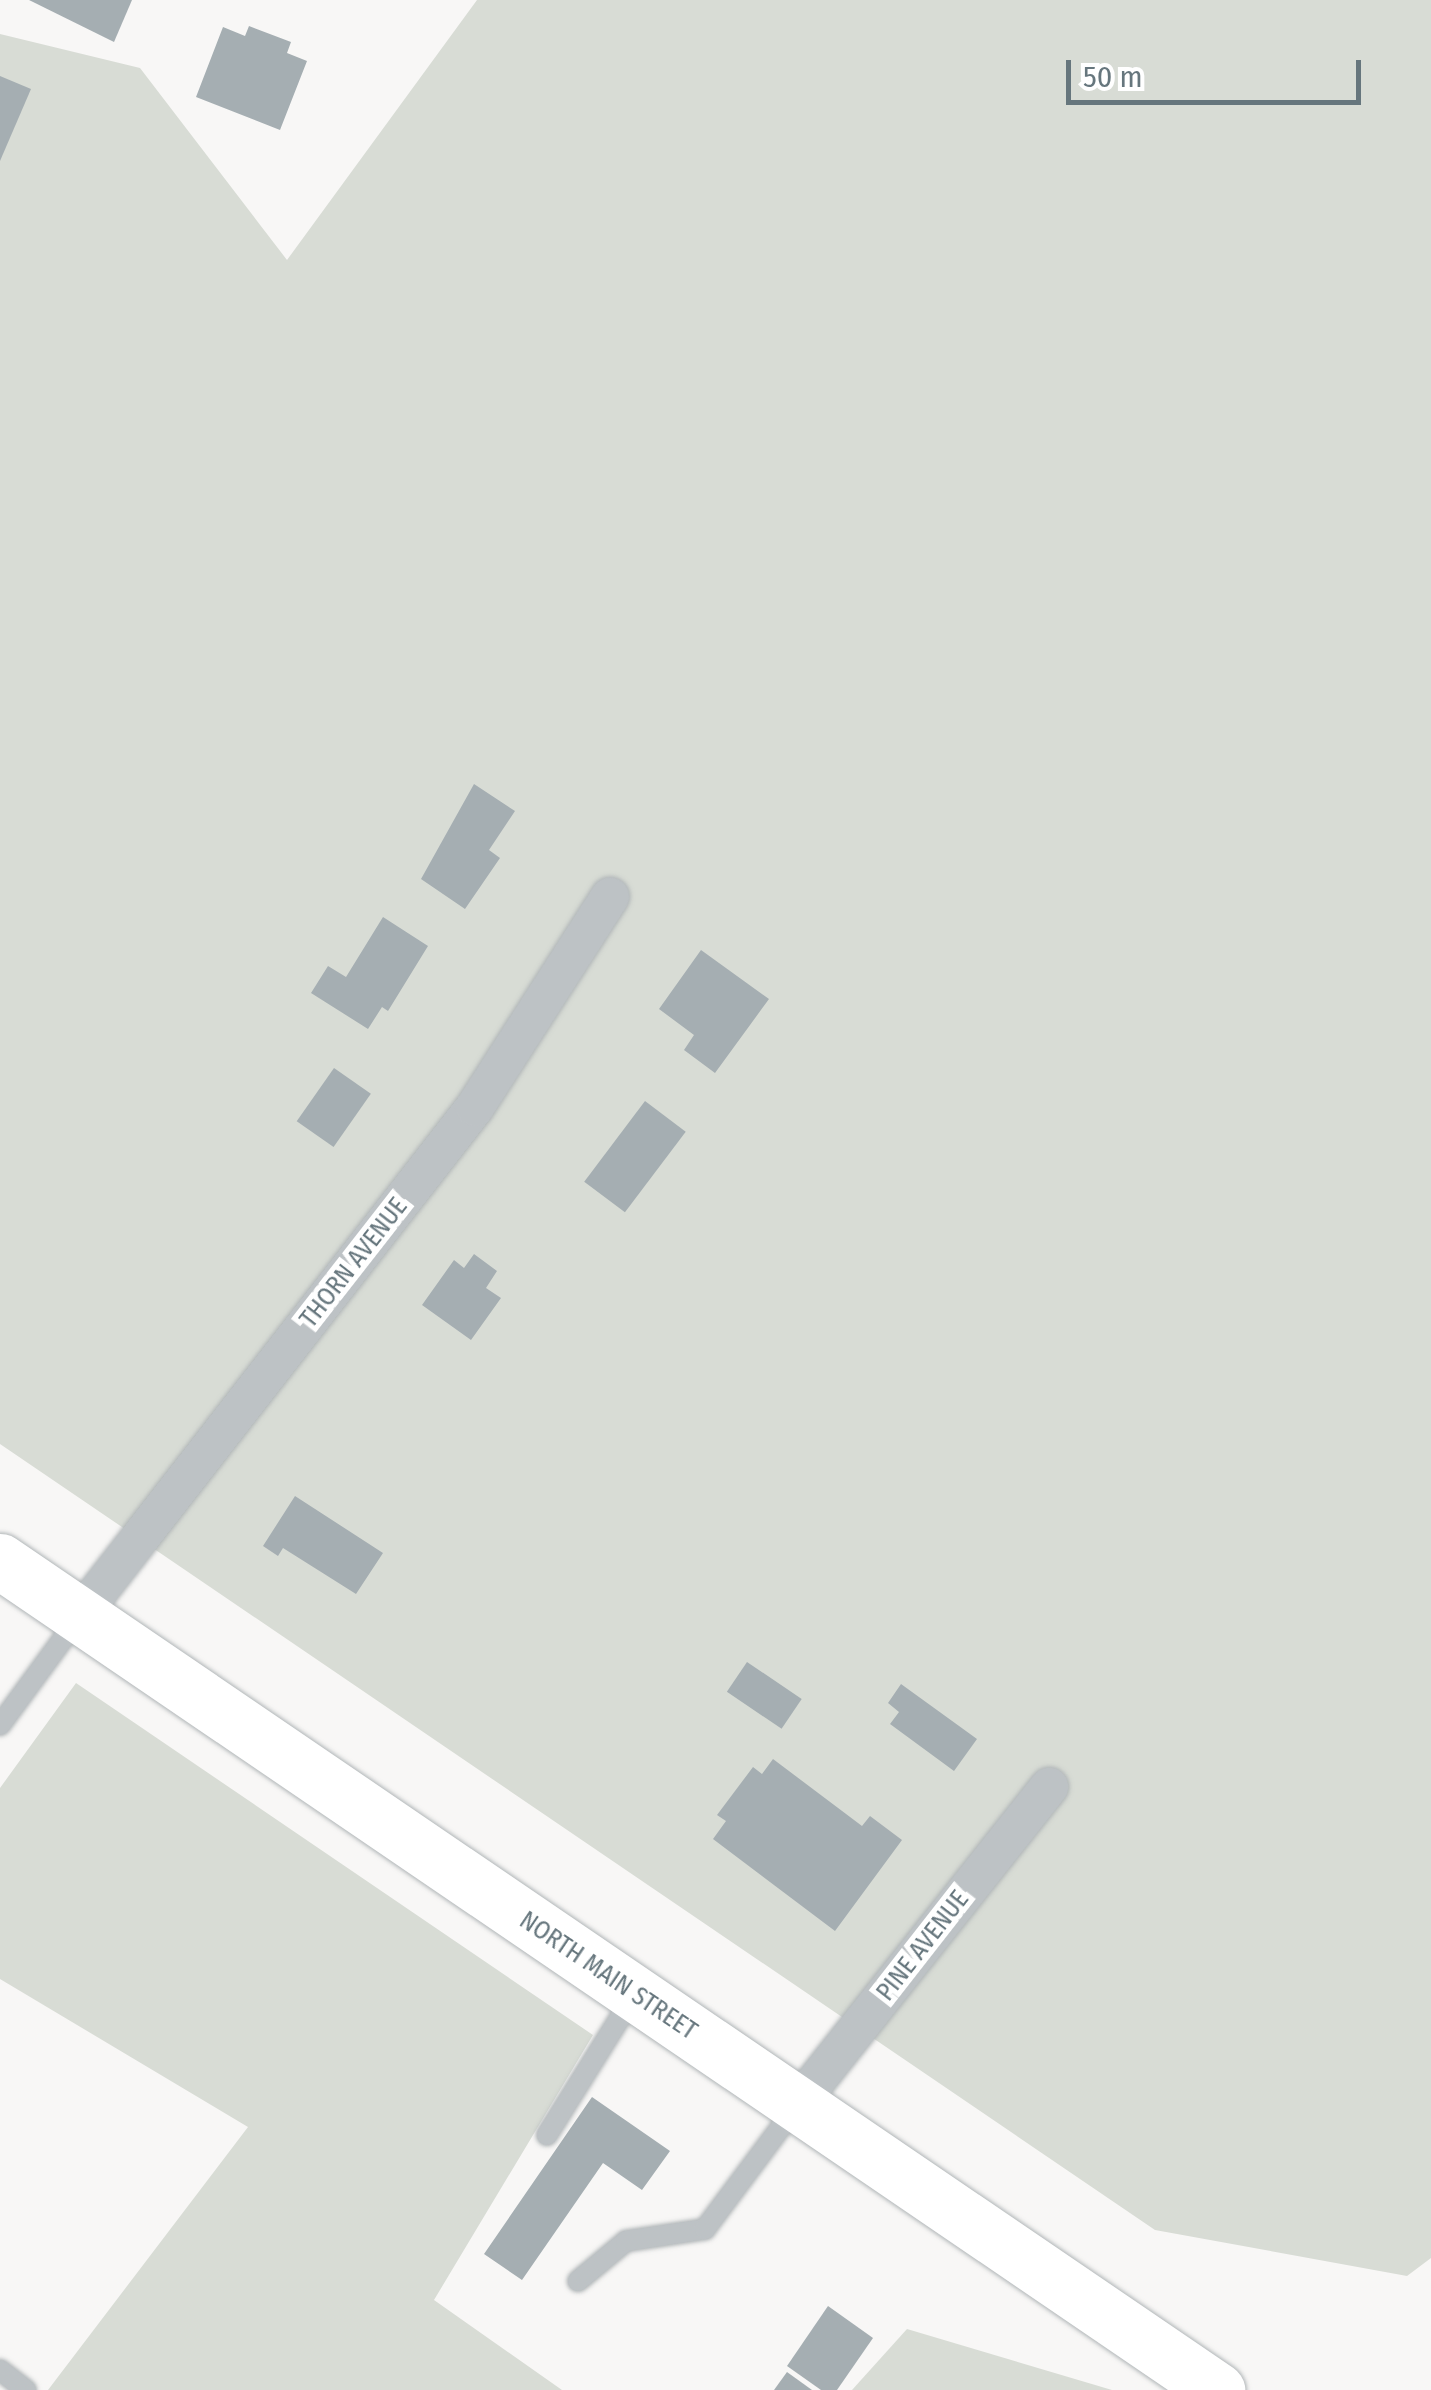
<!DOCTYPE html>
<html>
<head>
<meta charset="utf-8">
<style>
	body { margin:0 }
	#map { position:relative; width:1431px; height:2390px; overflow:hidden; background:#f8f7f6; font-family:"Fira Sans Condensed",sans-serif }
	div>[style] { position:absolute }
	.green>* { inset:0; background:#d8dcd5 }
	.building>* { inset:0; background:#a5aeb2; transform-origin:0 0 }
	.roads { filter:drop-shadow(0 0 2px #b1b6b8) drop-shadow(0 0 2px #b1b6b8) }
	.lane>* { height:20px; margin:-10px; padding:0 10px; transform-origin:10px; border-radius:10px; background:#bdc2c5 }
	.street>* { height:38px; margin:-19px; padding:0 19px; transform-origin:19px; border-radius:19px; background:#bdc2c5 }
	.highway>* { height:55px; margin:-27.5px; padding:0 27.5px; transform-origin:27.5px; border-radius:27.5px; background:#fff }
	span { translate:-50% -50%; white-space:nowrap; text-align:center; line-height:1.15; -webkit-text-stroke:10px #fff; paint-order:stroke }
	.street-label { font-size:25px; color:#66767d }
	.scale { position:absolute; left:1066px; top:60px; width:295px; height:45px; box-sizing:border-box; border:5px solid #66767d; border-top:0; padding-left:12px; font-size:30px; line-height:35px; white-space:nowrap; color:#66767d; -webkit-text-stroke:8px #fff; paint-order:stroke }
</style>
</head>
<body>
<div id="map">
	<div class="green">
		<i style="clip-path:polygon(477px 0,1431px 0,1431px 2258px,1407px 2276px,1155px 2230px,0 1444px,0 34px,140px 68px,287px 260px)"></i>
		<i style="clip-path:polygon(76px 1683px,593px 2035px,434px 2300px,562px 2390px,48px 2390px,248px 2127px,0 1979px,0 1788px)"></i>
		<i style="clip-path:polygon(907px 2329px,1112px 2390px,852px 2390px)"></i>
	</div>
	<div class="building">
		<i style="clip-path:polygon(29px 0,132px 0,114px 42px)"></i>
		<i style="clip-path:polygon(249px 26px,291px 42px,287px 53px,307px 61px,280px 130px,196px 97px,223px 27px,245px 36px)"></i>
		<i style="clip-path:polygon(0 76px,31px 89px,0 161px)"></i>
		<i style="clip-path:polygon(474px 784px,515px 811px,489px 850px,500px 858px,465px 909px,421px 879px)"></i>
		<i style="clip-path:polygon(383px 917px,428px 946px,388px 1011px,382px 1007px,368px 1029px,311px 993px,328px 966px,346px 977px)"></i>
		<i style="clip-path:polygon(701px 950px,769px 999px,715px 1073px,684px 1050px,694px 1035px,659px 1009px)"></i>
		<i style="left:334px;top:1068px;width:45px;height:65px;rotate:35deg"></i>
		<i style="left:645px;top:1101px;width:51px;height:101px;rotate:37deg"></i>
		<i style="clip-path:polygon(474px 1254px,497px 1271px,486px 1288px,501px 1298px,471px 1340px,422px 1305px,454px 1260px,464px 1268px)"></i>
		<i style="clip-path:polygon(295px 1496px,383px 1553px,356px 1594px,283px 1548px,278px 1556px,263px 1546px)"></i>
		<i style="left:747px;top:1662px;width:66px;height:36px;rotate:34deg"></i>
		<i style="clip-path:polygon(901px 1684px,977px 1739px,954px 1771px,890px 1724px,899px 1712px,888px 1703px)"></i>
		<i style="clip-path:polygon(773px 1759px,862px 1826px,870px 1816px,902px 1840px,835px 1931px,713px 1839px,726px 1821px,717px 1815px,753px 1767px,762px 1774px)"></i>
		<i style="clip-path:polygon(592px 2097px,670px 2151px,642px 2190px,603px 2163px,522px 2280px,484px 2254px)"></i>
		<i style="clip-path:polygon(828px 2306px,873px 2338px,837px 2390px,821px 2390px,787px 2366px)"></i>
		<i style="clip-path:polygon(787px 2372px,812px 2390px,774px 2390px)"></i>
	</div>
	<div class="roads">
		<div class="lane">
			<i style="left:0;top:1725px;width:134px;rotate:-53.8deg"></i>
			<i style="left:547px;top:2135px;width:163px;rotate:-58.1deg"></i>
			<i style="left:578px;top:2281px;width:62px;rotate:-39.8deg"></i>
			<i style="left:626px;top:2241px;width:80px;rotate:-8.6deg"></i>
			<i style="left:705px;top:2229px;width:152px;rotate:-53.3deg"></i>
			<i style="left:0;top:2370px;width:33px;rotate:38deg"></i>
		</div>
		<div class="street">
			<i style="left:80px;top:1615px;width:643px;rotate:-52.13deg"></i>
			<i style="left:475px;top:1107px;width:250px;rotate:-57.3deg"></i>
			<i style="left:797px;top:2105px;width:406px;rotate:-51.6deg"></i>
		</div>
		<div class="highway">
			<i style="left:0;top:1561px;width:1473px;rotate:34.26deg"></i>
		</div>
	</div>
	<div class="street-label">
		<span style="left:354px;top:1263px;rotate:-52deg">THORN AVENUE</span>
		<span style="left:923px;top:1946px;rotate:-52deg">PINE AVENUE</span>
		<span style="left:608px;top:1976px;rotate:34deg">NORTH MAIN STREET</span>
	</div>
	<div class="scale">50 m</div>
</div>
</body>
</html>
